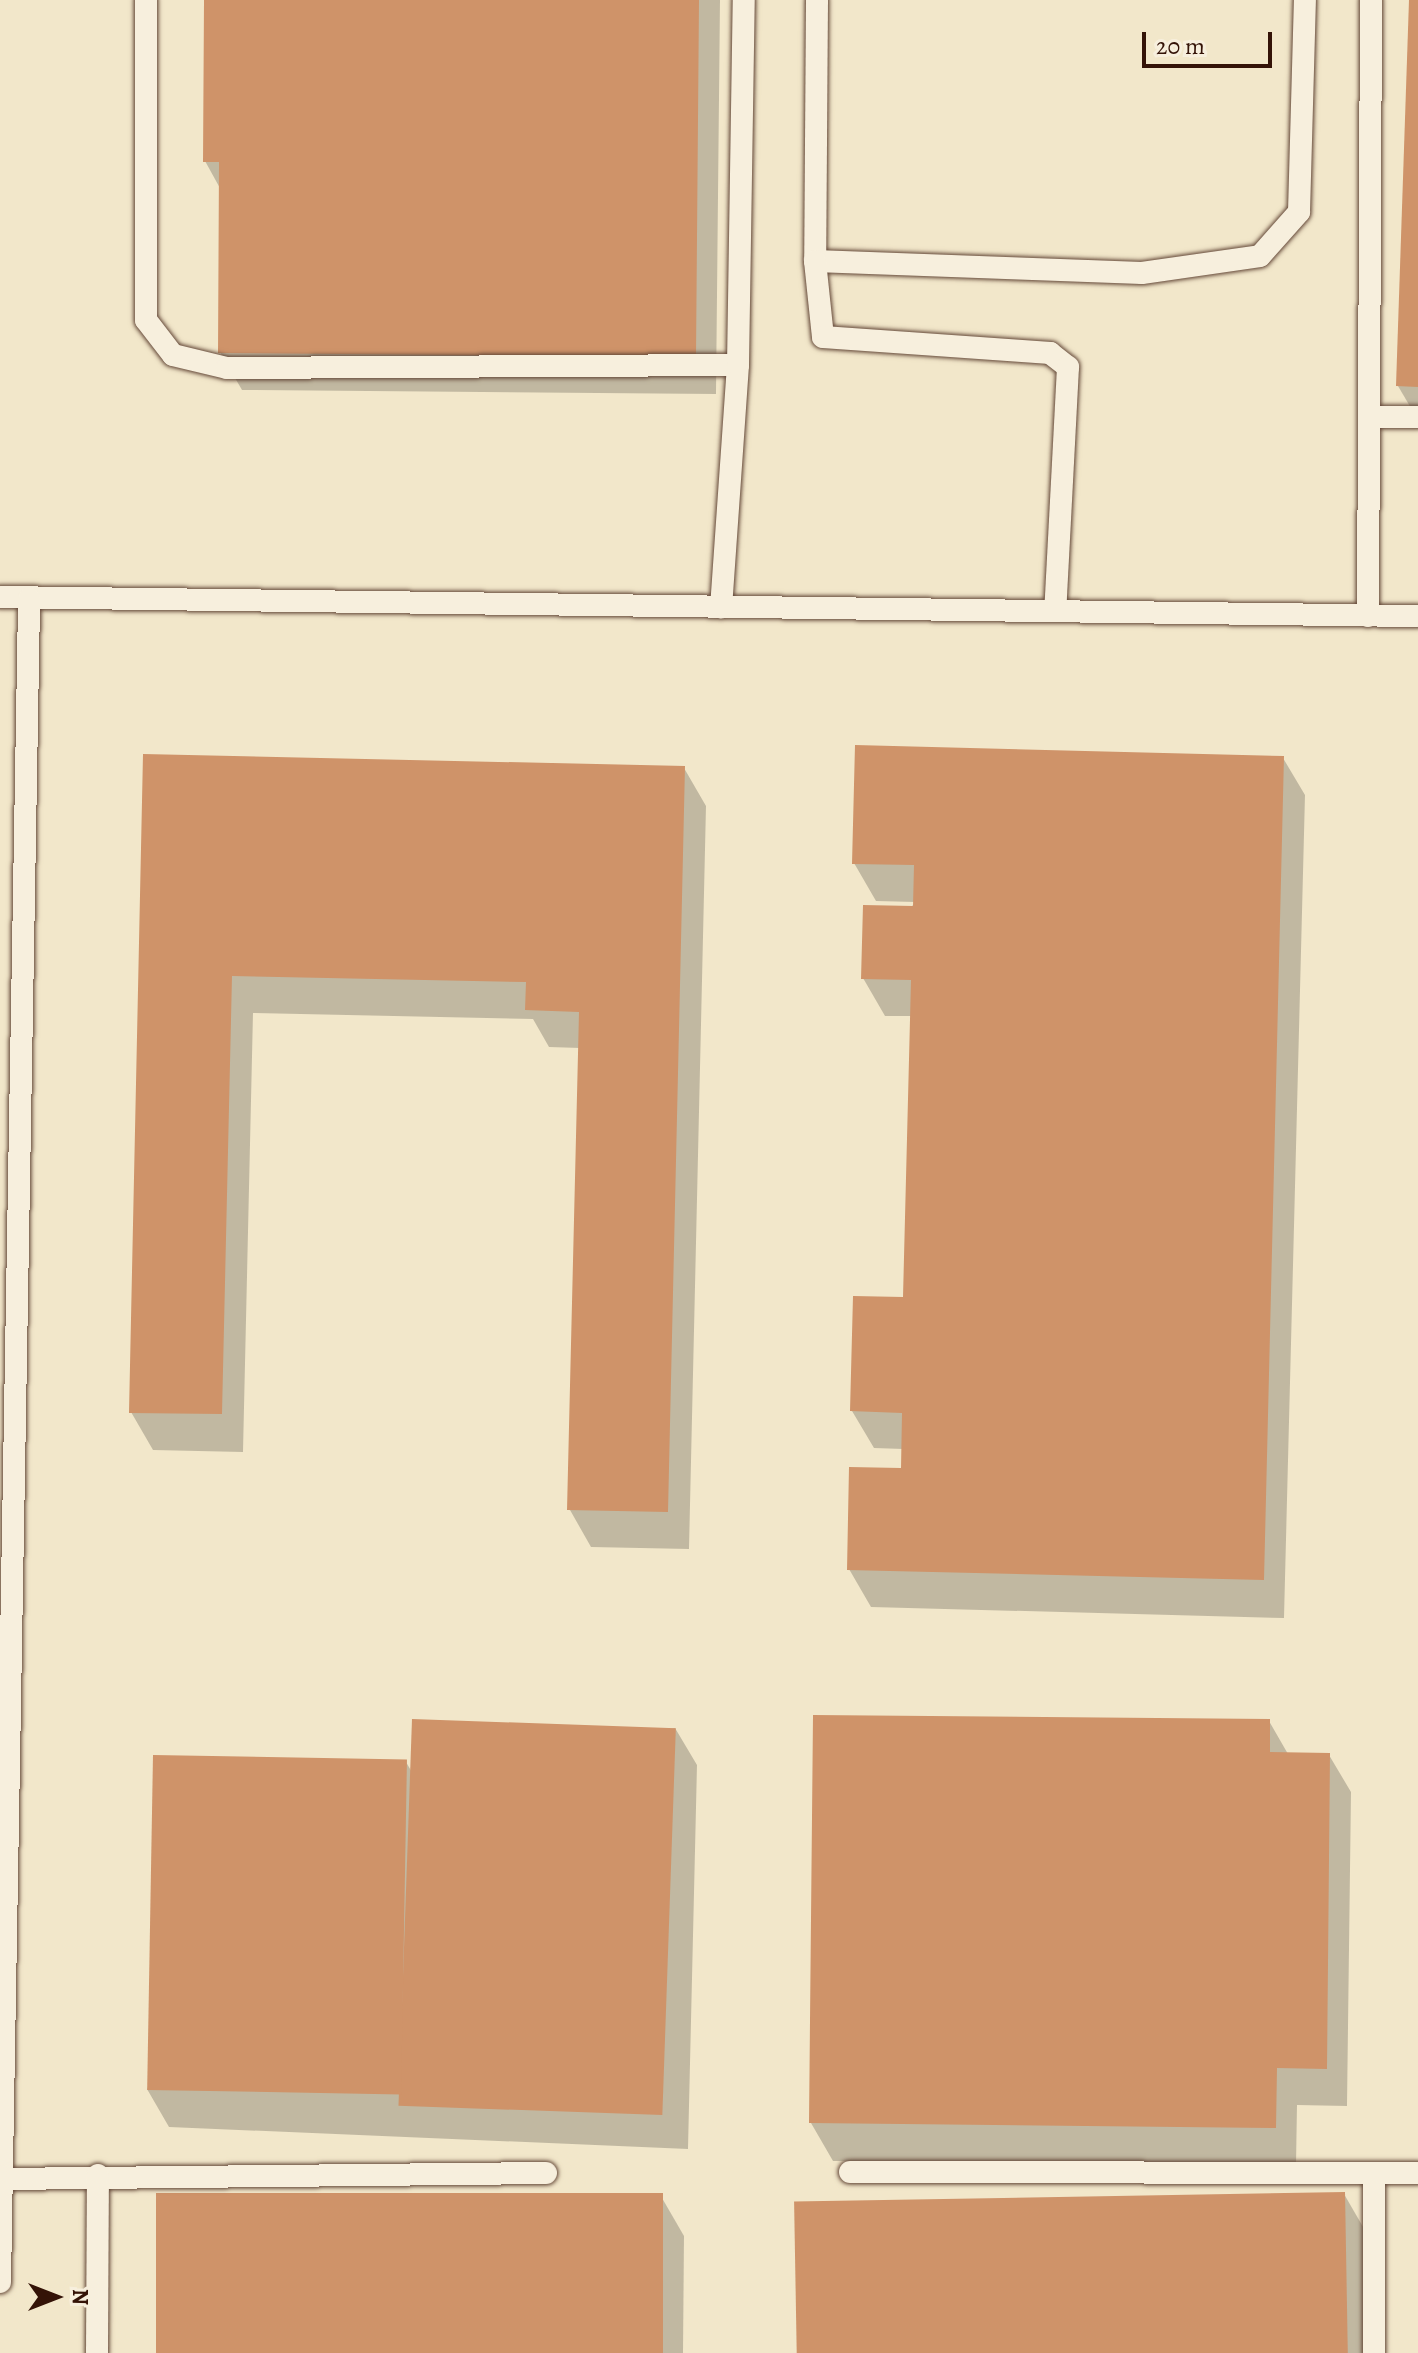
<!DOCTYPE html>
<html>
<head>
<meta charset="utf-8">
<style>
	body { margin:0 }
	#map { position:relative; width:1418px; height:2353px; overflow:hidden; background:#f2e7ca; font-family:Alegreya,serif }
	div>[style] { position:absolute }
	.shadow>* { inset:0; background:#0003 }
	.building>* { inset:0; background:#cf9369; transform-origin:0 0 }
	.roads { filter:drop-shadow(0 0 2px #644838) drop-shadow(0 0 2px #644838) }
	.lane>* { height:22px; margin:-11px; padding:0 11px; transform-origin:11px; border-radius:11px; background:#f7efdd }
	span { translate:-50% -50%; white-space:nowrap; text-align:center; line-height:1.15; -webkit-text-stroke:6px #f7efdd; paint-order:stroke }
	.north { position:absolute; left:16px; top:2257px; width:80px; height:80px; -webkit-text-stroke:6px #f7efdd; paint-order:stroke; rotate:90deg; font-size:22px; font-weight:700; line-height:32px; text-align:center; color:#341307 }
	.north::after { content:''; display:block; margin:auto; width:28px; height:36px; background:#341307; clip-path:polygon(50% 0,100% 100%,50% 72%,0 100%) }
	.scale { position:absolute; left:1142px; top:32px; width:130px; height:36px; box-sizing:border-box; border:4px solid #341307; border-top:0; padding-left:10px; font-size:24px; line-height:28px; white-space:nowrap; color:#341307; -webkit-text-stroke:6px #f7efdd; paint-order:stroke }
</style>
</head>
<body>
<div id="map">
	<div class="shadow">
		<i style="clip-path:polygon(206px 0,720px 0,716px 394px,242px 390px,220px 352px,221px 190px,205px 161px)"></i>
		<i style="clip-path:polygon(1411px 0,1418px 0,1418px 420px,1398px 386px)"></i>
		<i style="clip-path:polygon(145px 756px,684px 768px,706px 806px,689px 1549px,591px 1547px,570px 1510px,580px 1048px,549px 1047px,533px 1019px,253px 1013px,243px 1452px,153px 1450px,131px 1412px)"></i>
		<i style="clip-path:polygon(1283px 758px,1305px 795px,1284px 1618px,871px 1607px,849px 1569px,902px 1470px,903px 1449px,874px 1448px,852px 1411px,905px 1299px,912px 1016px,885px 1016px,863px 978px,915px 902px,876px 901px,854px 863px)"></i>
		<i style="clip-path:polygon(1269px 1721px,1288px 1754px,1329px 1755px,1351px 1792px,1347px 2106px,1297px 2105px,1296px 2165px,833px 2161px,811px 2123px)"></i>
		<i style="clip-path:polygon(675px 1728px,697px 1765px,688px 2149px,169px 2127px,147px 2089px,406px 1762px,413px 1774px)"></i>
		<i style="clip-path:polygon(1344px 2194px,1366px 2232px,1367px 2353px,797px 2353px)"></i>
		<i style="clip-path:polygon(662px 2198px,684px 2236px,683px 2353px,158px 2353px)"></i>
	</div>
	<div class="building">
		<i style="clip-path:polygon(204px 0,699px 0,696px 357px,218px 353px,219px 162px,203px 162px)"></i>
		<i style="clip-path:polygon(1409px 0,1418px 0,1418px 387px,1396px 386px)"></i>
		<i style="clip-path:polygon(855px 745px,1284px 756px,1264px 1580px,847px 1570px,849px 1467px,901px 1468px,902px 1413px,850px 1411px,853px 1296px,903px 1297px,911px 980px,861px 979px,863px 905px,913px 906px,914px 865px,852px 864px)"></i>
		<i style="clip-path:polygon(143px 754px,685px 766px,668px 1512px,567px 1510px,579px 1012px,525px 1010px,526px 982px,232px 976px,222px 1414px,129px 1413px)"></i>
		<i style="clip-path:polygon(813px 1715px,1270px 1719px,1270px 1752px,1330px 1753px,1327px 2069px,1277px 2068px,1276px 2128px,809px 2123px)"></i>
		<i style="left:412px;top:1719px;width:264px;height:387px;rotate:2deg"></i>
		<i style="left:153px;top:1755px;width:254px;height:335px;rotate:1deg"></i>
		<i style="left:1345px;top:2192px;width:161px;height:551px;rotate:89deg"></i>
		<i style="left:156px;top:2193px;width:507px;height:160px"></i>
	</div>
	<div class="roads">
		<div class="lane">
			<i style="left:146px;top:0;width:320px;rotate:90deg"></i>
			<i style="left:146px;top:320px;width:44px;rotate:52.4deg"></i>
			<i style="left:173px;top:355px;width:56px;rotate:13.5deg"></i>
			<i style="left:227px;top:368px;width:511px;rotate:-0.34deg"></i>
			<i style="left:738px;top:365px;width:243px;rotate:94deg"></i>
			<i style="left:817px;top:0;width:261px;rotate:90.4deg"></i>
			<i style="left:815px;top:261px;width:327px;rotate:2.1deg"></i>
			<i style="left:1142px;top:273px;width:119px;rotate:-8.2deg"></i>
			<i style="left:1260px;top:256px;width:59px;rotate:-48.4deg"></i>
			<i style="left:1299px;top:212px;width:212px;rotate:-88.4deg"></i>
			<i style="left:815px;top:261px;width:76px;rotate:84deg"></i>
			<i style="left:823px;top:337px;width:228px;rotate:4deg"></i>
			<i style="left:1050px;top:353px;width:23px;rotate:38deg"></i>
			<i style="left:1068px;top:367px;width:244px;rotate:93deg"></i>
			<i style="left:738px;top:365px;width:365px;rotate:-89.1deg"></i>
			<i style="left:1369px;top:417px;width:49px"></i>
			<i style="left:0;top:597px;width:1418px;rotate:0.77deg"></i>
			<i style="left:1368px;top:616px;width:616px;rotate:-89.72deg"></i>
			<i style="left:850px;top:2172px;width:568px;rotate:0.1deg"></i>
			<i style="left:1374px;top:2173px;width:180px;rotate:90deg"></i>
			<i style="left:1px;top:2179px;width:545px;rotate:-0.63deg"></i>
			<i style="left:0;top:2282px;width:1684px;rotate:-89.01deg"></i>
			<i style="left:97px;top:2353px;width:178px;rotate:-89.7deg"></i>
		</div>
	</div>
	<div class="north">N</div>
	<div class="scale">20 m</div>
</div>
</body>
</html>
